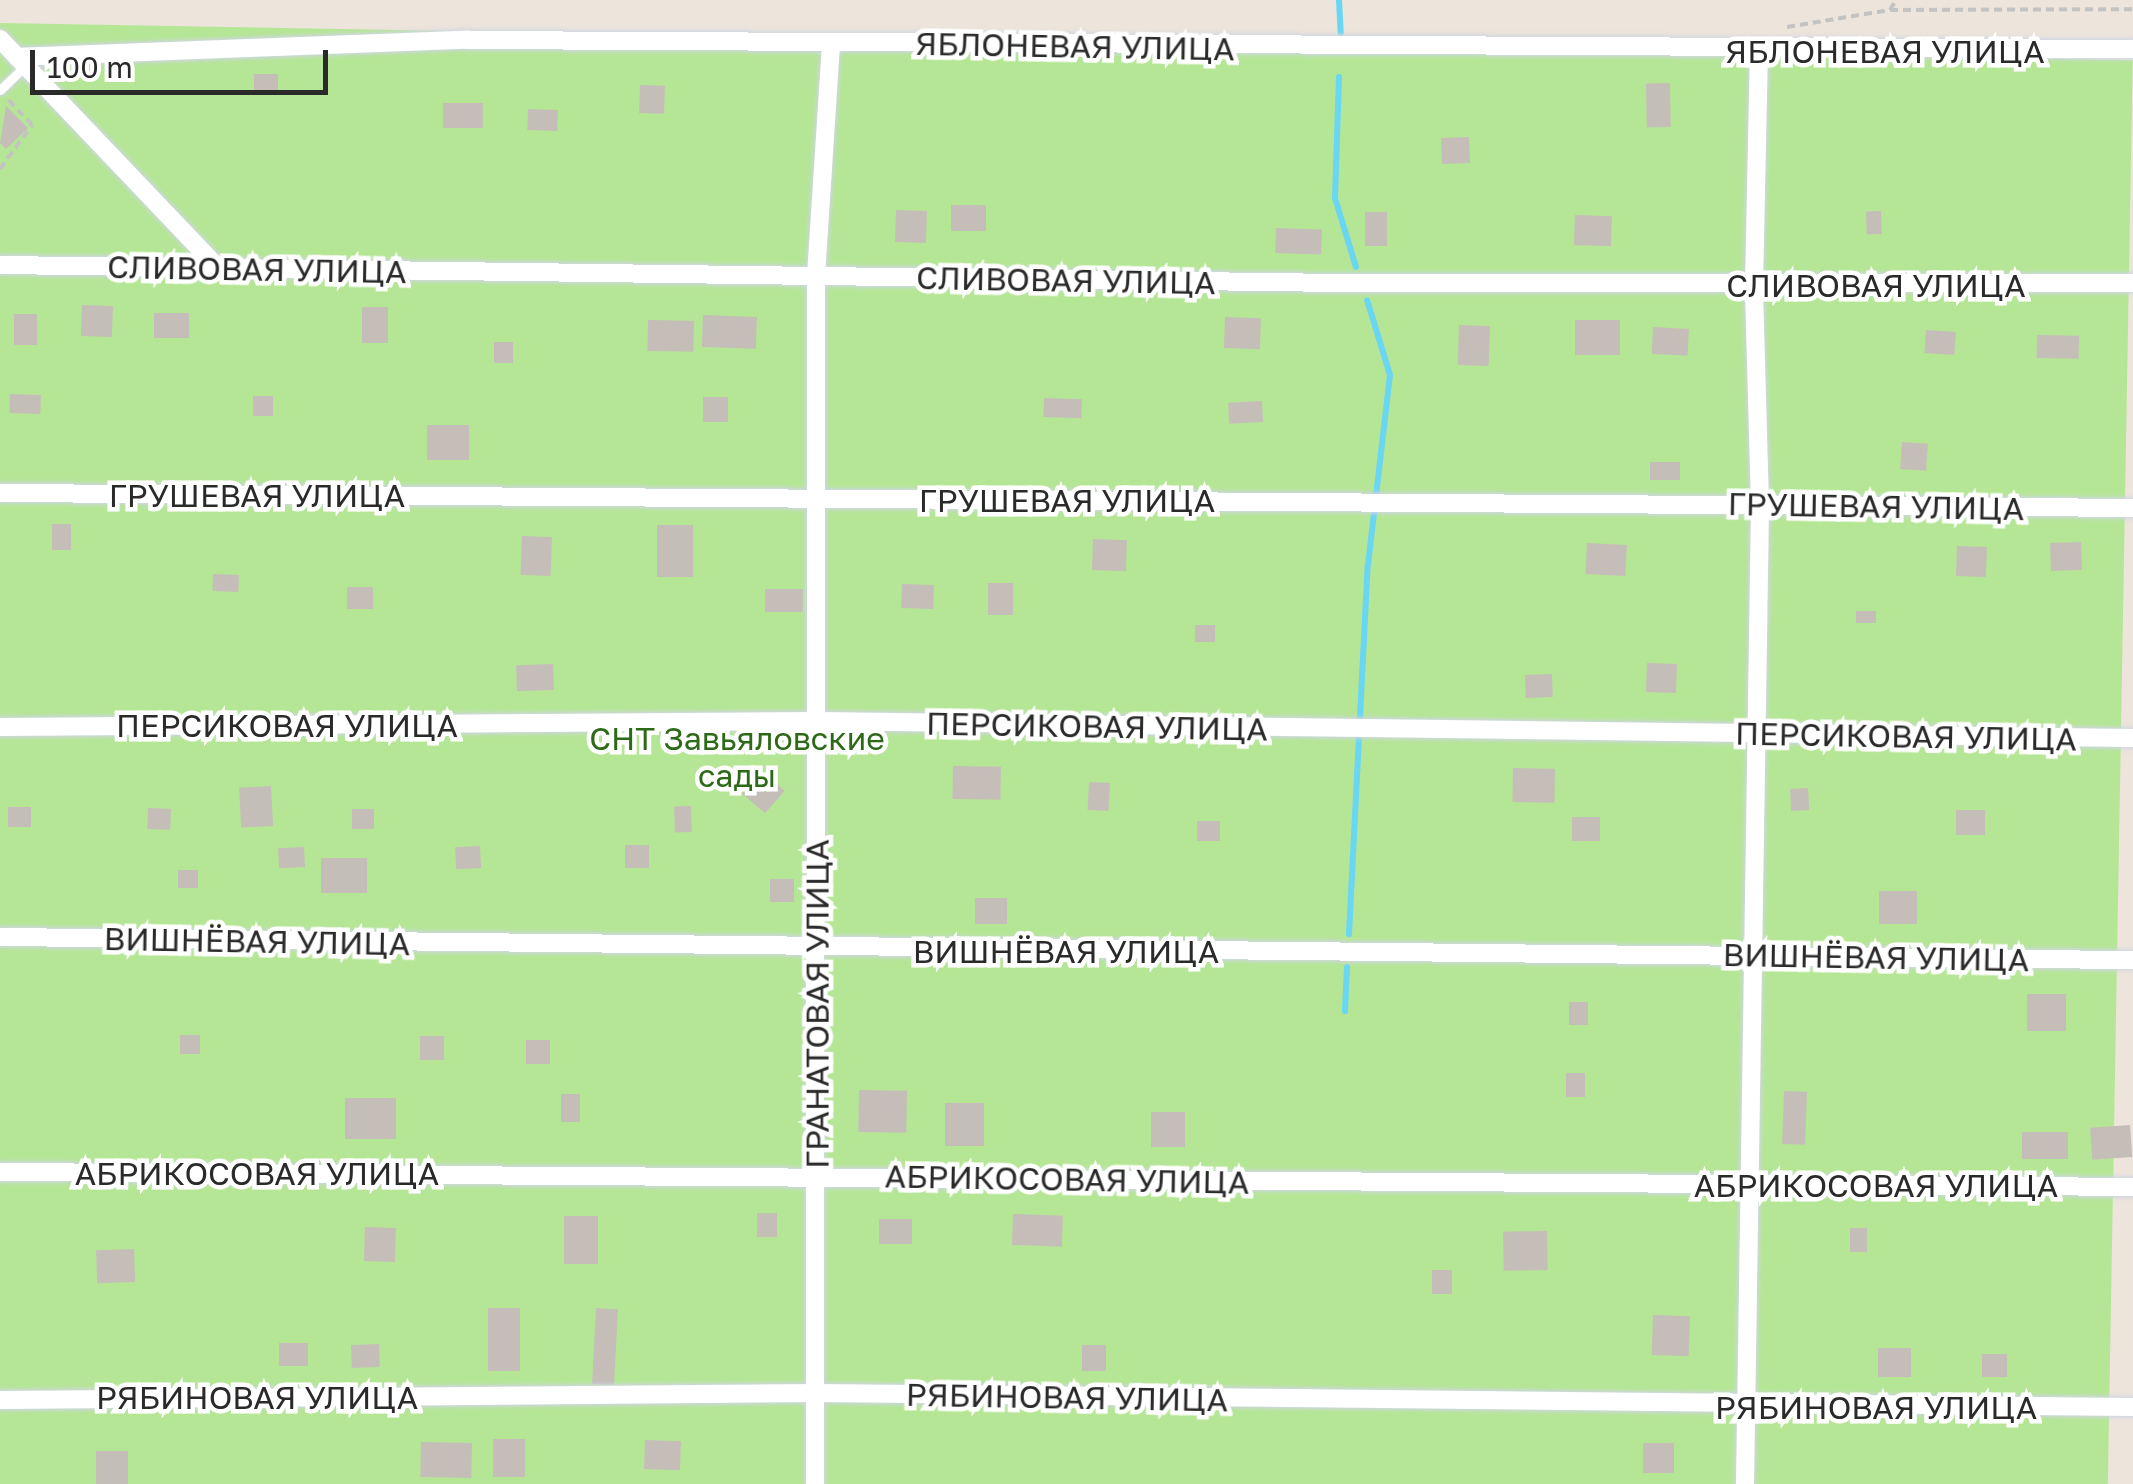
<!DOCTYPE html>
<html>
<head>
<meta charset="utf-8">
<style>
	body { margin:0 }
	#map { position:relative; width:2133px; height:1484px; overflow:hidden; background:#ede4db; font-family:"Golos Text",sans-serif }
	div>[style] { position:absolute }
	.green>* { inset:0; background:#b5e695; transform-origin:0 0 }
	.stream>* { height:6px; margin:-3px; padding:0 3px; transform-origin:3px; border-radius:3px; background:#69d6f4 }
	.building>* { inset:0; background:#c5beb8; transform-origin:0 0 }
	.path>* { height:4px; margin-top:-2px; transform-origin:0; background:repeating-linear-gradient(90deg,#c3c3c3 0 8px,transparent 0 13px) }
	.roads { filter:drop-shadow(0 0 2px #d0d5e4) drop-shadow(0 0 2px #d0d5e4) }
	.lane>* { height:9px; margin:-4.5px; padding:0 4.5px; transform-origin:4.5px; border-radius:4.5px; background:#fff }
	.street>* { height:18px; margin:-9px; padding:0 9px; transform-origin:9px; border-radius:9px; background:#fff }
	span { translate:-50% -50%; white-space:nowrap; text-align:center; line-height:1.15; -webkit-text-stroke:9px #fff; paint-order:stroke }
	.street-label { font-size:32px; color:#2a2a2a }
	.park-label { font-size:32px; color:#2c6a17 }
	.scale { position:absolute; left:30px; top:50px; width:298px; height:45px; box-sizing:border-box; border:5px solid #2a2a2a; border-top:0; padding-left:12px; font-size:30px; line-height:35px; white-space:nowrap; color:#2a2a2a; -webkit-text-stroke:8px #fff; paint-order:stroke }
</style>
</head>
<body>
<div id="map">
	<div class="green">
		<i style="left:0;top:23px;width:2133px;height:1461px;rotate:1deg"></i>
	</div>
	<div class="stream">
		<i style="left:1339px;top:0;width:33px;rotate:87deg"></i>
		<i style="left:1339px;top:77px;width:121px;rotate:91.9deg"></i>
		<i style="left:1335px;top:198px;width:72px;rotate:73.1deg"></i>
		<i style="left:1349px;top:934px;width:369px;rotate:-87.1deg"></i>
		<i style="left:1368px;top:565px;width:191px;rotate:-83.4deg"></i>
		<i style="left:1390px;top:375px;width:78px;rotate:-107deg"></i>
		<i style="left:1345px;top:1011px;width:44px;rotate:-87.4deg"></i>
	</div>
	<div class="building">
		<i style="left:254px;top:74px;width:24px;height:21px"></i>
		<i style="left:1670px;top:83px;width:44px;height:24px;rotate:89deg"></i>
		<i style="left:640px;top:85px;width:25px;height:28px;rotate:2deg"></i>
		<i style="left:443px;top:103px;width:40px;height:25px"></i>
		<i style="clip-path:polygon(6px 106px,28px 128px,6px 149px,0 143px)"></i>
		<i style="left:528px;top:109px;width:30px;height:21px;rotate:2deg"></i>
		<i style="left:1469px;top:137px;width:26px;height:28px;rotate:88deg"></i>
		<i style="left:951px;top:205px;width:35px;height:26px"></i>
		<i style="left:896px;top:210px;width:31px;height:32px;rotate:2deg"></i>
		<i style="left:1881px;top:211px;width:23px;height:15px;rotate:88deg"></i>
		<i style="left:1365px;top:212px;width:22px;height:34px"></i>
		<i style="left:1575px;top:215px;width:37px;height:30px;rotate:2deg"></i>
		<i style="left:1276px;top:228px;width:46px;height:25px;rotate:2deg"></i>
		<i style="left:82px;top:305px;width:31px;height:31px;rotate:2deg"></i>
		<i style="left:362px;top:307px;width:26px;height:36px"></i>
		<i style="left:154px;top:313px;width:35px;height:25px"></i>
		<i style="left:37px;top:314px;width:31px;height:23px;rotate:90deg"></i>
		<i style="left:703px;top:315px;width:54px;height:32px;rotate:2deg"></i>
		<i style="left:1225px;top:317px;width:36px;height:31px;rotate:2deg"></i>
		<i style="left:648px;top:320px;width:46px;height:31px;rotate:1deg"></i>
		<i style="left:1575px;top:320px;width:45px;height:35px"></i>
		<i style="left:1459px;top:325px;width:31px;height:40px;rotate:2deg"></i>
		<i style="left:1653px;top:327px;width:36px;height:27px;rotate:3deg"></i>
		<i style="left:1926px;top:330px;width:30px;height:23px;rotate:4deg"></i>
		<i style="left:2037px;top:335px;width:42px;height:23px;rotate:1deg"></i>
		<i style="left:494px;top:342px;width:19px;height:21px"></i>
		<i style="left:10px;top:394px;width:31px;height:19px;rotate:2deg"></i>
		<i style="left:253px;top:396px;width:20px;height:20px"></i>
		<i style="left:703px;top:397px;width:25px;height:25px"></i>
		<i style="left:1044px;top:398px;width:38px;height:19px;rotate:2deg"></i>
		<i style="left:1262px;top:401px;width:21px;height:34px;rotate:87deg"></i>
		<i style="left:469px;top:425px;width:35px;height:42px;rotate:90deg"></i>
		<i style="left:1902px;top:442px;width:26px;height:27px;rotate:4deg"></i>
		<i style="left:1650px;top:462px;width:30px;height:18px"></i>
		<i style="left:52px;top:524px;width:19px;height:26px"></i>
		<i style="left:657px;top:525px;width:36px;height:52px"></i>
		<i style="left:522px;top:536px;width:30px;height:39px;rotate:2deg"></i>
		<i style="left:1093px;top:539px;width:34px;height:31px;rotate:2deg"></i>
		<i style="left:2081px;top:542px;width:28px;height:31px;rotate:88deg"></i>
		<i style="left:1587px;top:543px;width:40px;height:31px;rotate:3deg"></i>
		<i style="left:1957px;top:546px;width:30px;height:30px;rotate:2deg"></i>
		<i style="left:213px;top:574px;width:26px;height:17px;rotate:2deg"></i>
		<i style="left:988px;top:583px;width:25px;height:32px"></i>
		<i style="left:902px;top:584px;width:32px;height:24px;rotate:2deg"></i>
		<i style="left:347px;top:587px;width:26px;height:22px"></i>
		<i style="left:765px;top:589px;width:38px;height:23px"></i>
		<i style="left:1856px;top:611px;width:20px;height:12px"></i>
		<i style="left:1195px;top:625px;width:20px;height:17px"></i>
		<i style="left:1647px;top:663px;width:30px;height:29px;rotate:2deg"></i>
		<i style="left:553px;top:664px;width:26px;height:37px;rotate:88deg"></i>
		<i style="left:1552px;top:674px;width:23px;height:27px;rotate:88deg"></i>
		<i style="left:953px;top:766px;width:48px;height:33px;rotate:1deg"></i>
		<i style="left:1513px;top:768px;width:42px;height:34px;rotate:1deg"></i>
		<i style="left:762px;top:771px;width:30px;height:30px;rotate:41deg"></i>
		<i style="left:1089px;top:782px;width:21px;height:28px;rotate:3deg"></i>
		<i style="left:271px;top:786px;width:40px;height:32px;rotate:87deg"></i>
		<i style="left:1808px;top:788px;width:22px;height:18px;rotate:87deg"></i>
		<i style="left:691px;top:806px;width:26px;height:17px;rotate:88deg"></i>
		<i style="left:8px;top:807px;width:23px;height:20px"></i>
		<i style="left:148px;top:808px;width:23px;height:21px;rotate:2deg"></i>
		<i style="left:352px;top:809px;width:22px;height:20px"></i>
		<i style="left:1985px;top:810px;width:25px;height:29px;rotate:90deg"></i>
		<i style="left:1572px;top:817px;width:28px;height:24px"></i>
		<i style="left:1197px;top:821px;width:23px;height:20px"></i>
		<i style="left:625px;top:845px;width:24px;height:23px"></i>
		<i style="left:480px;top:846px;width:22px;height:25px;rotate:87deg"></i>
		<i style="left:304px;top:847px;width:20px;height:26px;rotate:87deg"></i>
		<i style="left:321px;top:858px;width:46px;height:35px"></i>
		<i style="left:178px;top:870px;width:20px;height:18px"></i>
		<i style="left:770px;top:879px;width:24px;height:23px"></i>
		<i style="left:1879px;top:891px;width:38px;height:33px"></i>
		<i style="left:975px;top:898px;width:32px;height:26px"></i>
		<i style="left:2027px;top:994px;width:39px;height:37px"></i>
		<i style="left:1569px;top:1002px;width:19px;height:23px"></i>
		<i style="left:180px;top:1035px;width:20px;height:19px"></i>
		<i style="left:420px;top:1036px;width:24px;height:24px"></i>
		<i style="left:526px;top:1040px;width:24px;height:24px"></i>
		<i style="left:1566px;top:1073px;width:19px;height:24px"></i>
		<i style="left:859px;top:1090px;width:48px;height:42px;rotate:1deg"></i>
		<i style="left:1784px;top:1091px;width:23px;height:53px;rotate:2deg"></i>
		<i style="left:580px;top:1094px;width:28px;height:19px;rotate:90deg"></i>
		<i style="left:345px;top:1098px;width:51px;height:41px"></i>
		<i style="left:945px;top:1103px;width:39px;height:43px"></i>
		<i style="left:1151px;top:1112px;width:34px;height:35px"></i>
		<i style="left:2130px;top:1125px;width:32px;height:40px;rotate:86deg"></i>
		<i style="left:2022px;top:1132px;width:46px;height:27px"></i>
		<i style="left:757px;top:1213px;width:20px;height:24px"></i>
		<i style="left:1013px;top:1214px;width:50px;height:31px;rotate:2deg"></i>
		<i style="left:564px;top:1216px;width:34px;height:48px"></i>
		<i style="left:879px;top:1219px;width:33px;height:25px"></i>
		<i style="left:365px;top:1227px;width:31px;height:34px;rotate:2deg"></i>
		<i style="left:1850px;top:1228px;width:17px;height:24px"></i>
		<i style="left:1547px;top:1231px;width:39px;height:44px;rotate:89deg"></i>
		<i style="left:134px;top:1249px;width:33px;height:38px;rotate:88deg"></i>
		<i style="left:1432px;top:1270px;width:20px;height:24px"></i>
		<i style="left:488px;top:1308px;width:32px;height:63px"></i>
		<i style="left:596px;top:1308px;width:22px;height:76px;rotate:3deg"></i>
		<i style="left:1653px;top:1315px;width:37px;height:40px;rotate:2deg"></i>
		<i style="left:279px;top:1343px;width:29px;height:23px"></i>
		<i style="left:379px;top:1344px;width:23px;height:28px;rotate:88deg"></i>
		<i style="left:1082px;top:1345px;width:24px;height:26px"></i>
		<i style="left:1878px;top:1348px;width:33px;height:29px"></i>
		<i style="left:1982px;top:1354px;width:25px;height:23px"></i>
		<i style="left:525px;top:1439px;width:38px;height:32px;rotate:90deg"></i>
		<i style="left:645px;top:1440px;width:36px;height:29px;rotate:2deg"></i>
		<i style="left:421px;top:1442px;width:51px;height:35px;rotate:1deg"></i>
		<i style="left:1674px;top:1443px;width:30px;height:31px;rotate:90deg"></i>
		<i style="left:96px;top:1451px;width:32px;height:33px"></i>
	</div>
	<div class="path">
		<i style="left:1890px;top:10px;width:243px;rotate:-0.2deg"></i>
		<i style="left:1787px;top:27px;width:104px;rotate:-9.4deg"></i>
		<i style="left:1890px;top:10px;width:12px;rotate:-59deg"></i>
		<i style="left:0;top:169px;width:54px;rotate:-54deg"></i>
		<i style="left:32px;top:125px;width:35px;rotate:-133deg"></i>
	</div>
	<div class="roads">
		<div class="lane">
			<i style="left:0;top:90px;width:35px;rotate:-44deg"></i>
		</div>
		<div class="street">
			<i style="left:0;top:39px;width:318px;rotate:46.4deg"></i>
			<i style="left:17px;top:57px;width:451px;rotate:-2.2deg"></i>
			<i style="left:468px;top:40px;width:1665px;rotate:0.31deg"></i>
			<i style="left:0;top:265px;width:1336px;rotate:0.77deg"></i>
			<i style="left:1336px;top:283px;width:797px"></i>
			<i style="left:0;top:493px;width:2133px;rotate:0.4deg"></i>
			<i style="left:0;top:727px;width:817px;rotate:-0.42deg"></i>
			<i style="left:817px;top:721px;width:1316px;rotate:0.74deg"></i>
			<i style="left:0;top:937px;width:2133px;rotate:0.62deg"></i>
			<i style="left:0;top:1172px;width:2133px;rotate:0.4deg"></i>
			<i style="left:0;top:1400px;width:816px;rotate:-0.49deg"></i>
			<i style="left:816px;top:1393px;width:1317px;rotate:0.61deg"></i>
			<i style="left:815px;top:1484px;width:1208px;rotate:-89.95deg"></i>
			<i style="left:816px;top:276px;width:232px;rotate:-86.3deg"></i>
			<i style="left:1745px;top:1484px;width:979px;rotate:-89.12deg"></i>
			<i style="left:1760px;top:505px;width:219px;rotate:-91.6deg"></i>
			<i style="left:1754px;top:286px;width:234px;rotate:-88.8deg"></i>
		</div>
	</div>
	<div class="street-label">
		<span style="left:1075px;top:46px;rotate:1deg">ЯБЛОНЕВАЯ УЛИЦА</span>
		<span style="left:1885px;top:51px">ЯБЛОНЕВАЯ УЛИЦА</span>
		<span style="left:257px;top:269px;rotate:1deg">СЛИВОВАЯ УЛИЦА</span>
		<span style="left:1066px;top:280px;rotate:1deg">СЛИВОВАЯ УЛИЦА</span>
		<span style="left:1876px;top:285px">СЛИВОВАЯ УЛИЦА</span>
		<span style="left:257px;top:495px">ГРУШЕВАЯ УЛИЦА</span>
		<span style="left:1067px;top:500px">ГРУШЕВАЯ УЛИЦА</span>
		<span style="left:1876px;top:506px;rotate:1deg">ГРУШЕВАЯ УЛИЦА</span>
		<span style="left:287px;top:725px">ПЕРСИКОВАЯ УЛИЦА</span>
		<span style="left:1097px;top:726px;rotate:1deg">ПЕРСИКОВАЯ УЛИЦА</span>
		<span style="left:1906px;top:736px;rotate:1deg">ПЕРСИКОВАЯ УЛИЦА</span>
		<span style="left:257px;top:941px;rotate:1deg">ВИШНЁВАЯ УЛИЦА</span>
		<span style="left:1066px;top:951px">ВИШНЁВАЯ УЛИЦА</span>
		<span style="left:1876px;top:957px;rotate:1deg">ВИШНЁВАЯ УЛИЦА</span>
		<span style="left:817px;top:1004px;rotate:-90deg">ГРАНАТОВАЯ УЛИЦА</span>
		<span style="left:257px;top:1173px">АБРИКОСОВАЯ УЛИЦА</span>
		<span style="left:1067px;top:1179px;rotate:1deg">АБРИКОСОВАЯ УЛИЦА</span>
		<span style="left:1876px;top:1185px">АБРИКОСОВАЯ УЛИЦА</span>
		<span style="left:257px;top:1397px">РЯБИНОВАЯ УЛИЦА</span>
		<span style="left:1067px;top:1397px;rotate:1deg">РЯБИНОВАЯ УЛИЦА</span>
		<span style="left:1876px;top:1407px">РЯБИНОВАЯ УЛИЦА</span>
	</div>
	<div class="park-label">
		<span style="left:737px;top:757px">СНТ Завьяловские<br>сады</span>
	</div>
	<div class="scale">100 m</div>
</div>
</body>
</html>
